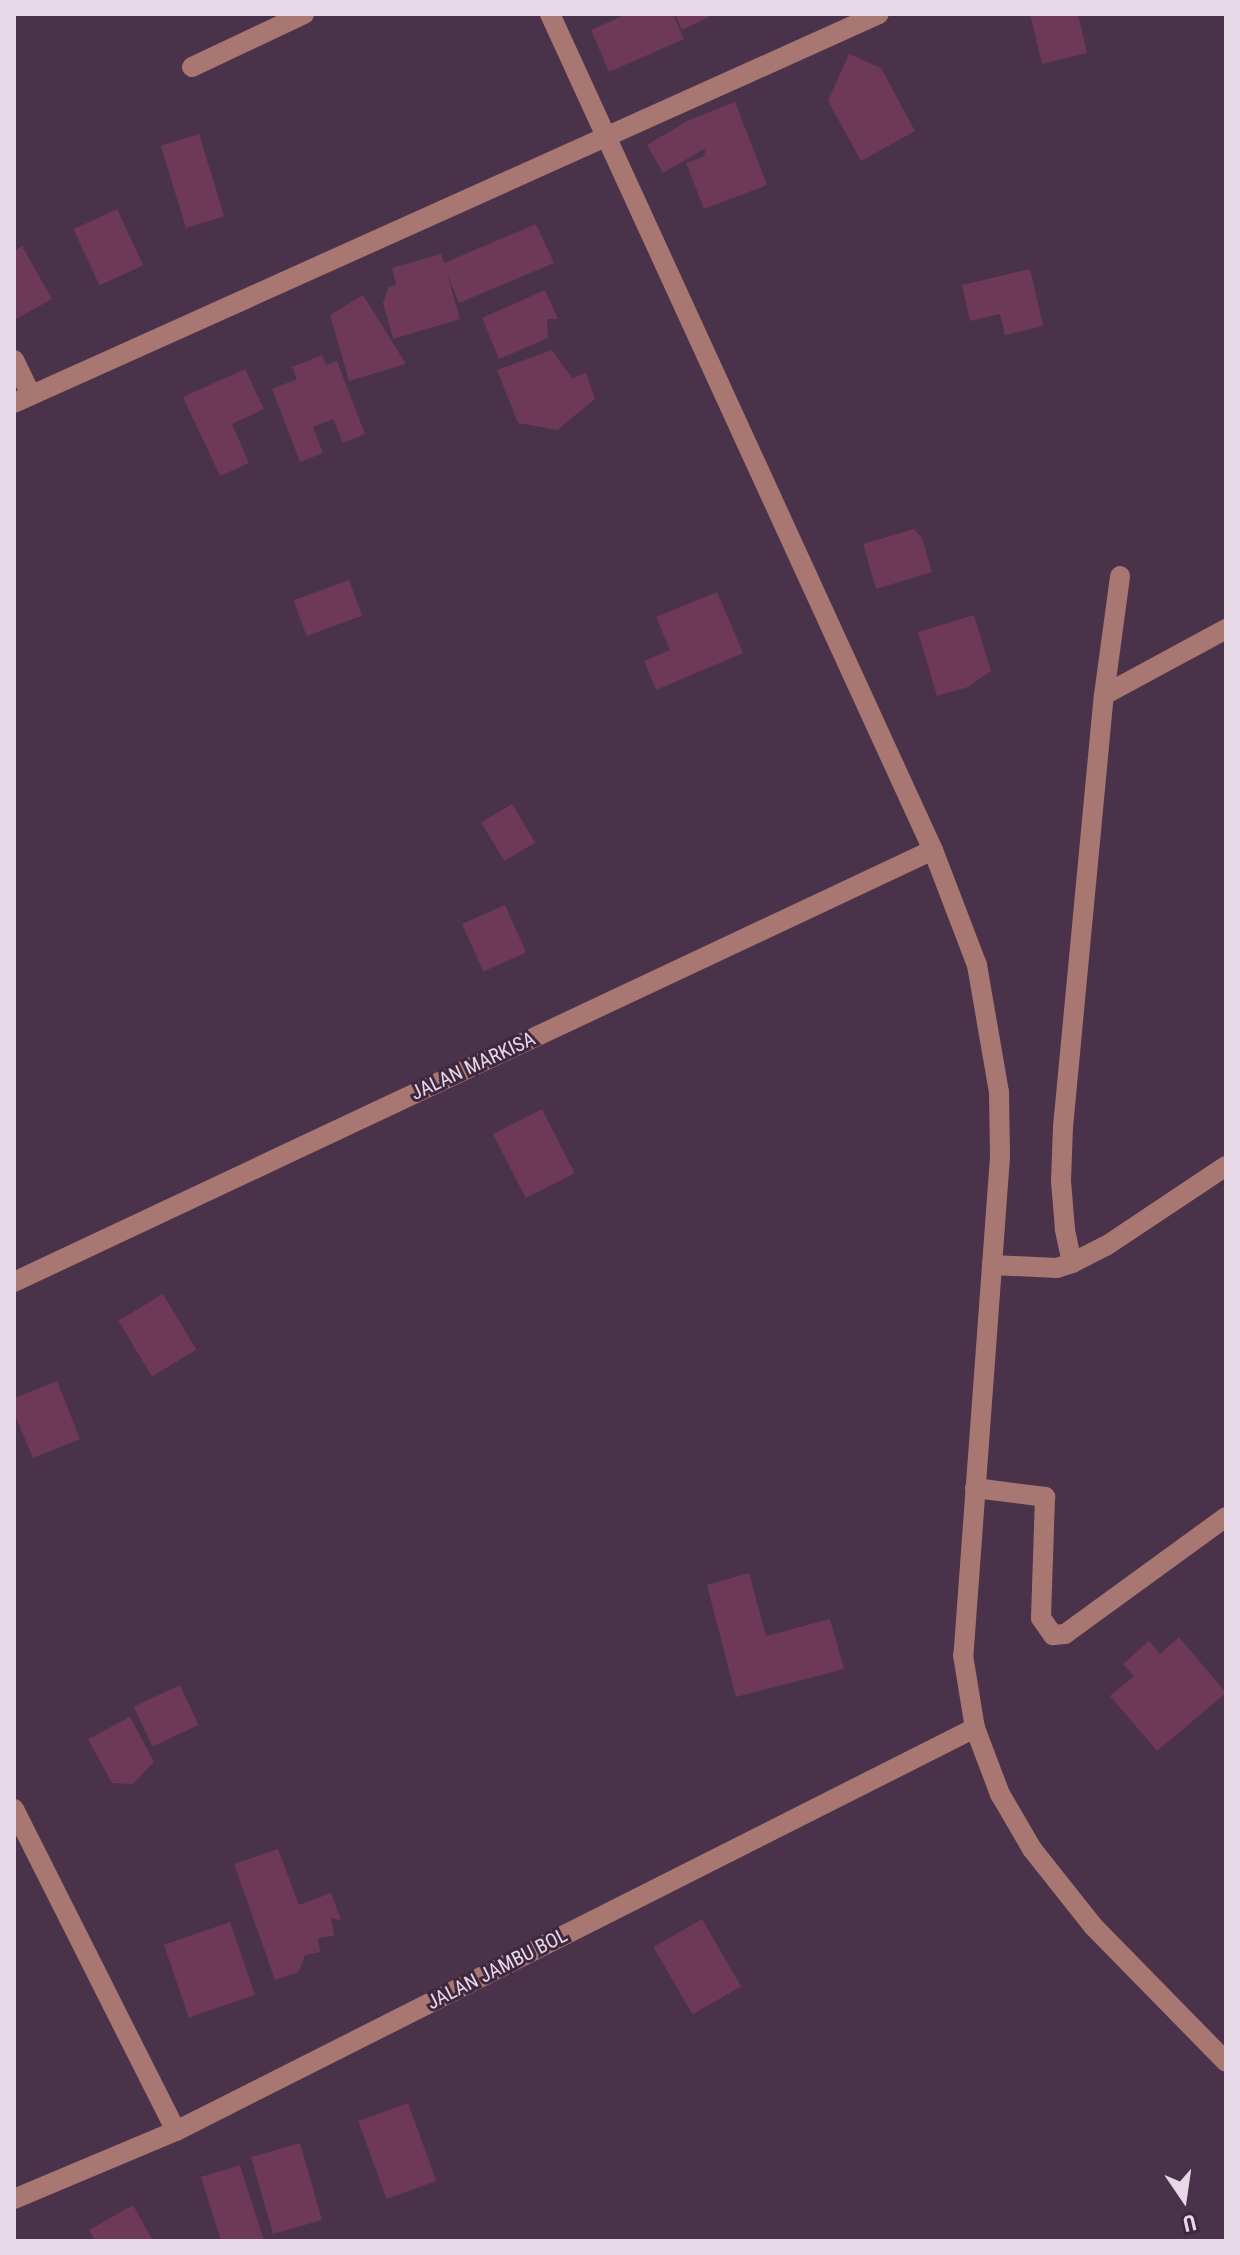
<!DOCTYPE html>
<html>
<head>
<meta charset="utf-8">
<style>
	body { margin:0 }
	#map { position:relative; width:1240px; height:2255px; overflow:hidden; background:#4a324a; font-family:"Roboto Condensed",sans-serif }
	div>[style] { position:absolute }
	.building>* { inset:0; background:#6d3956; transform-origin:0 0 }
	.minor>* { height:20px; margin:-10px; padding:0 10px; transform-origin:10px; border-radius:10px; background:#a97771 }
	span { translate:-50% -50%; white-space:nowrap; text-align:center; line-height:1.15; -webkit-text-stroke:6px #3f283f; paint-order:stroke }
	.street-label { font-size:20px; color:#e7d8e7 }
	.frame { position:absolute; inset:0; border:16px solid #e7d8e7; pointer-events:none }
	.north { position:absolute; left:1144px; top:2159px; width:80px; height:80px; -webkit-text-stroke:6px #3f283f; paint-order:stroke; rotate:167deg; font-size:22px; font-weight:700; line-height:32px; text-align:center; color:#e7d8e7 }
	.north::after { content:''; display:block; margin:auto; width:28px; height:36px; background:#e7d8e7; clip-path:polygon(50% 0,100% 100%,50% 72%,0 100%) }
</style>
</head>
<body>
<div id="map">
	<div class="building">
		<i style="clip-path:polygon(627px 14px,673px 14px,684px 39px,609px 72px,591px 30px)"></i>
		<i style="clip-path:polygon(675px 14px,715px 14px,682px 30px)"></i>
		<i style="clip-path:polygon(1030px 14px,1078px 14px,1087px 53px,1042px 64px)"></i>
		<i style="clip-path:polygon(849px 54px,881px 68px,915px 131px,861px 161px,828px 101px)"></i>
		<i style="clip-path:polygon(735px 102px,767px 185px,704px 209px,686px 163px,704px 156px,706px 148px,663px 173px,647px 145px,689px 120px)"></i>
		<i style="left:199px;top:134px;width:86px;height:40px;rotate:73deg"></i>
		<i style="left:117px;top:209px;width:62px;height:48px;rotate:65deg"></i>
		<i style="clip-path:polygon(536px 224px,554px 263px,459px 303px,447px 274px,460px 319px,393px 339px,383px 303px,389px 287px,396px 285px,392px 268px,441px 254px,444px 263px)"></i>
		<i style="clip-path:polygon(22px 246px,52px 299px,14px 320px,14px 251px)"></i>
		<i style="clip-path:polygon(1030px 269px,1043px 326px,1005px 335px,1000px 314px,970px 321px,962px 285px)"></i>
		<i style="clip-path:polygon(545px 290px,558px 319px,547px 319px,548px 338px,499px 359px,482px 318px)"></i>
		<i style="clip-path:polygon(363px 295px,406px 364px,349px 381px,330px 315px)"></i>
		<i style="clip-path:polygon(552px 350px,572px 378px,586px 373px,595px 399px,557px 430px,518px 423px,497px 370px)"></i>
		<i style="clip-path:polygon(322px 355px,326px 365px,337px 361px,365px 434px,343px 443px,333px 419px,313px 427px,323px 453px,300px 462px,272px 389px,297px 379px,292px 367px)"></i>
		<i style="clip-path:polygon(245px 369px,264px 409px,232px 424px,249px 463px,220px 476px,183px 397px)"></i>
		<i style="clip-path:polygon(914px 529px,922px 538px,932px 572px,876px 589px,863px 544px)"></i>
		<i style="left:349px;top:580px;width:38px;height:59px;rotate:70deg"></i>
		<i style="clip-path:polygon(717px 592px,743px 653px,656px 690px,644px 661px,670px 650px,656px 617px)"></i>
		<i style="clip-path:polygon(974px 615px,991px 671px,968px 687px,937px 696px,918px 632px)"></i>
		<i style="left:512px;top:804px;width:45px;height:36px;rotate:59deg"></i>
		<i style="left:505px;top:905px;width:52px;height:47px;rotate:66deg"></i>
		<i style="left:542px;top:1109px;width:72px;height:55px;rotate:63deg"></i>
		<i style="left:163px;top:1294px;width:65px;height:52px;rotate:59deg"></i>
		<i style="clip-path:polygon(57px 1381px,80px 1439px,33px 1458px,14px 1413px,14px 1398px)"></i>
		<i style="clip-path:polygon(749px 1573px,766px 1636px,830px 1619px,844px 1669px,736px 1697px,707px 1585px)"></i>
		<i style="clip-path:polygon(1179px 1637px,1226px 1693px,1157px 1751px,1110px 1696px,1134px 1676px,1123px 1664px,1149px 1641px,1160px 1654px)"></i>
		<i style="left:180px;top:1685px;width:44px;height:51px;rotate:65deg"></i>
		<i style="clip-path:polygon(130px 1717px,154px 1762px,133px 1784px,112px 1783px,88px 1739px)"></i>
		<i style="clip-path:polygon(278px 1849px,299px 1905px,331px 1893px,341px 1920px,331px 1918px,334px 1936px,318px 1938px,320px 1952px,305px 1955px,299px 1972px,275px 1980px,234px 1864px)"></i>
		<i style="left:702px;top:1919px;width:78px;height:56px;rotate:60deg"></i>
		<i style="left:230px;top:1922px;width:77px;height:70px;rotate:71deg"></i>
		<i style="left:408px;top:2103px;width:83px;height:53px;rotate:70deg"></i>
		<i style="left:300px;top:2143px;width:80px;height:51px;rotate:74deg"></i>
		<i style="clip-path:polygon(240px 2165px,264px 2241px,221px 2241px,201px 2177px)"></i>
		<i style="clip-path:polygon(133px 2205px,153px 2241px,95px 2241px,89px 2230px)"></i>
	</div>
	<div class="minor">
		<i style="left:550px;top:14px;width:920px;rotate:65.39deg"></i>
		<i style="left:933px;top:850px;width:123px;rotate:69.1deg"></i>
		<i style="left:977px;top:965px;width:129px;rotate:80.2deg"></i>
		<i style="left:999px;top:1092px;width:65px;rotate:89.1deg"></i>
		<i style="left:1000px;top:1157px;width:499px;rotate:94.2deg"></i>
		<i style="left:963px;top:1655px;width:74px;rotate:80.7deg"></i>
		<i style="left:975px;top:1728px;width:71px;rotate:69.3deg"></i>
		<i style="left:1000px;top:1794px;width:64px;rotate:59.8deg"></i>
		<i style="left:1032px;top:1849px;width:98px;rotate:51.6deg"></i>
		<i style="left:1093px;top:1926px;width:190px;rotate:45.6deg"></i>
		<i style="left:192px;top:67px;width:124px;rotate:-25.3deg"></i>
		<i style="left:14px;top:360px;width:39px;rotate:64deg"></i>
		<i style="left:14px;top:403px;width:948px;rotate:-24.21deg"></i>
		<i style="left:1104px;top:695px;width:120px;rotate:-82.3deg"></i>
		<i style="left:1072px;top:1263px;width:35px;rotate:-102deg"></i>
		<i style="left:1065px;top:1229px;width:48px;rotate:-94.8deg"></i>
		<i style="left:1061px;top:1181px;width:54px;rotate:-87.9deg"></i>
		<i style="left:1063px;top:1127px;width:434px;rotate:-84.6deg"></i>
		<i style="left:1104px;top:695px;width:139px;rotate:-28.4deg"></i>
		<i style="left:992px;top:1265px;width:65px;rotate:2.6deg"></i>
		<i style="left:1057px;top:1268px;width:16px;rotate:-18deg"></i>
		<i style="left:1072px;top:1263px;width:38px;rotate:-27deg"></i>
		<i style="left:1106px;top:1246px;width:144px;rotate:-33.7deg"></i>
		<i style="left:14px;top:1282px;width:1015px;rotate:-25.18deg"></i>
		<i style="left:975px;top:1488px;width:71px;rotate:7.3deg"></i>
		<i style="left:1045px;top:1497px;width:121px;rotate:91.9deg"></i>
		<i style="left:1041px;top:1618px;width:21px;rotate:55deg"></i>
		<i style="left:1053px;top:1635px;width:12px;rotate:-5deg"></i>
		<i style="left:1065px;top:1634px;width:199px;rotate:-36deg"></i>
		<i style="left:14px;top:1809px;width:360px;rotate:63.3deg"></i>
		<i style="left:14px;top:2199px;width:176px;rotate:-22.8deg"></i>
		<i style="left:176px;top:2131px;width:895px;rotate:-26.77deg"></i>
	</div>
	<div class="street-label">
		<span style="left:473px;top:1066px;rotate:-25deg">JALAN MARKISA</span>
		<span style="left:497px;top:1969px;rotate:-27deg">JALAN JAMBU BOL</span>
	</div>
	<div class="frame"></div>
	<div class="north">U</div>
</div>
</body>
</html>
